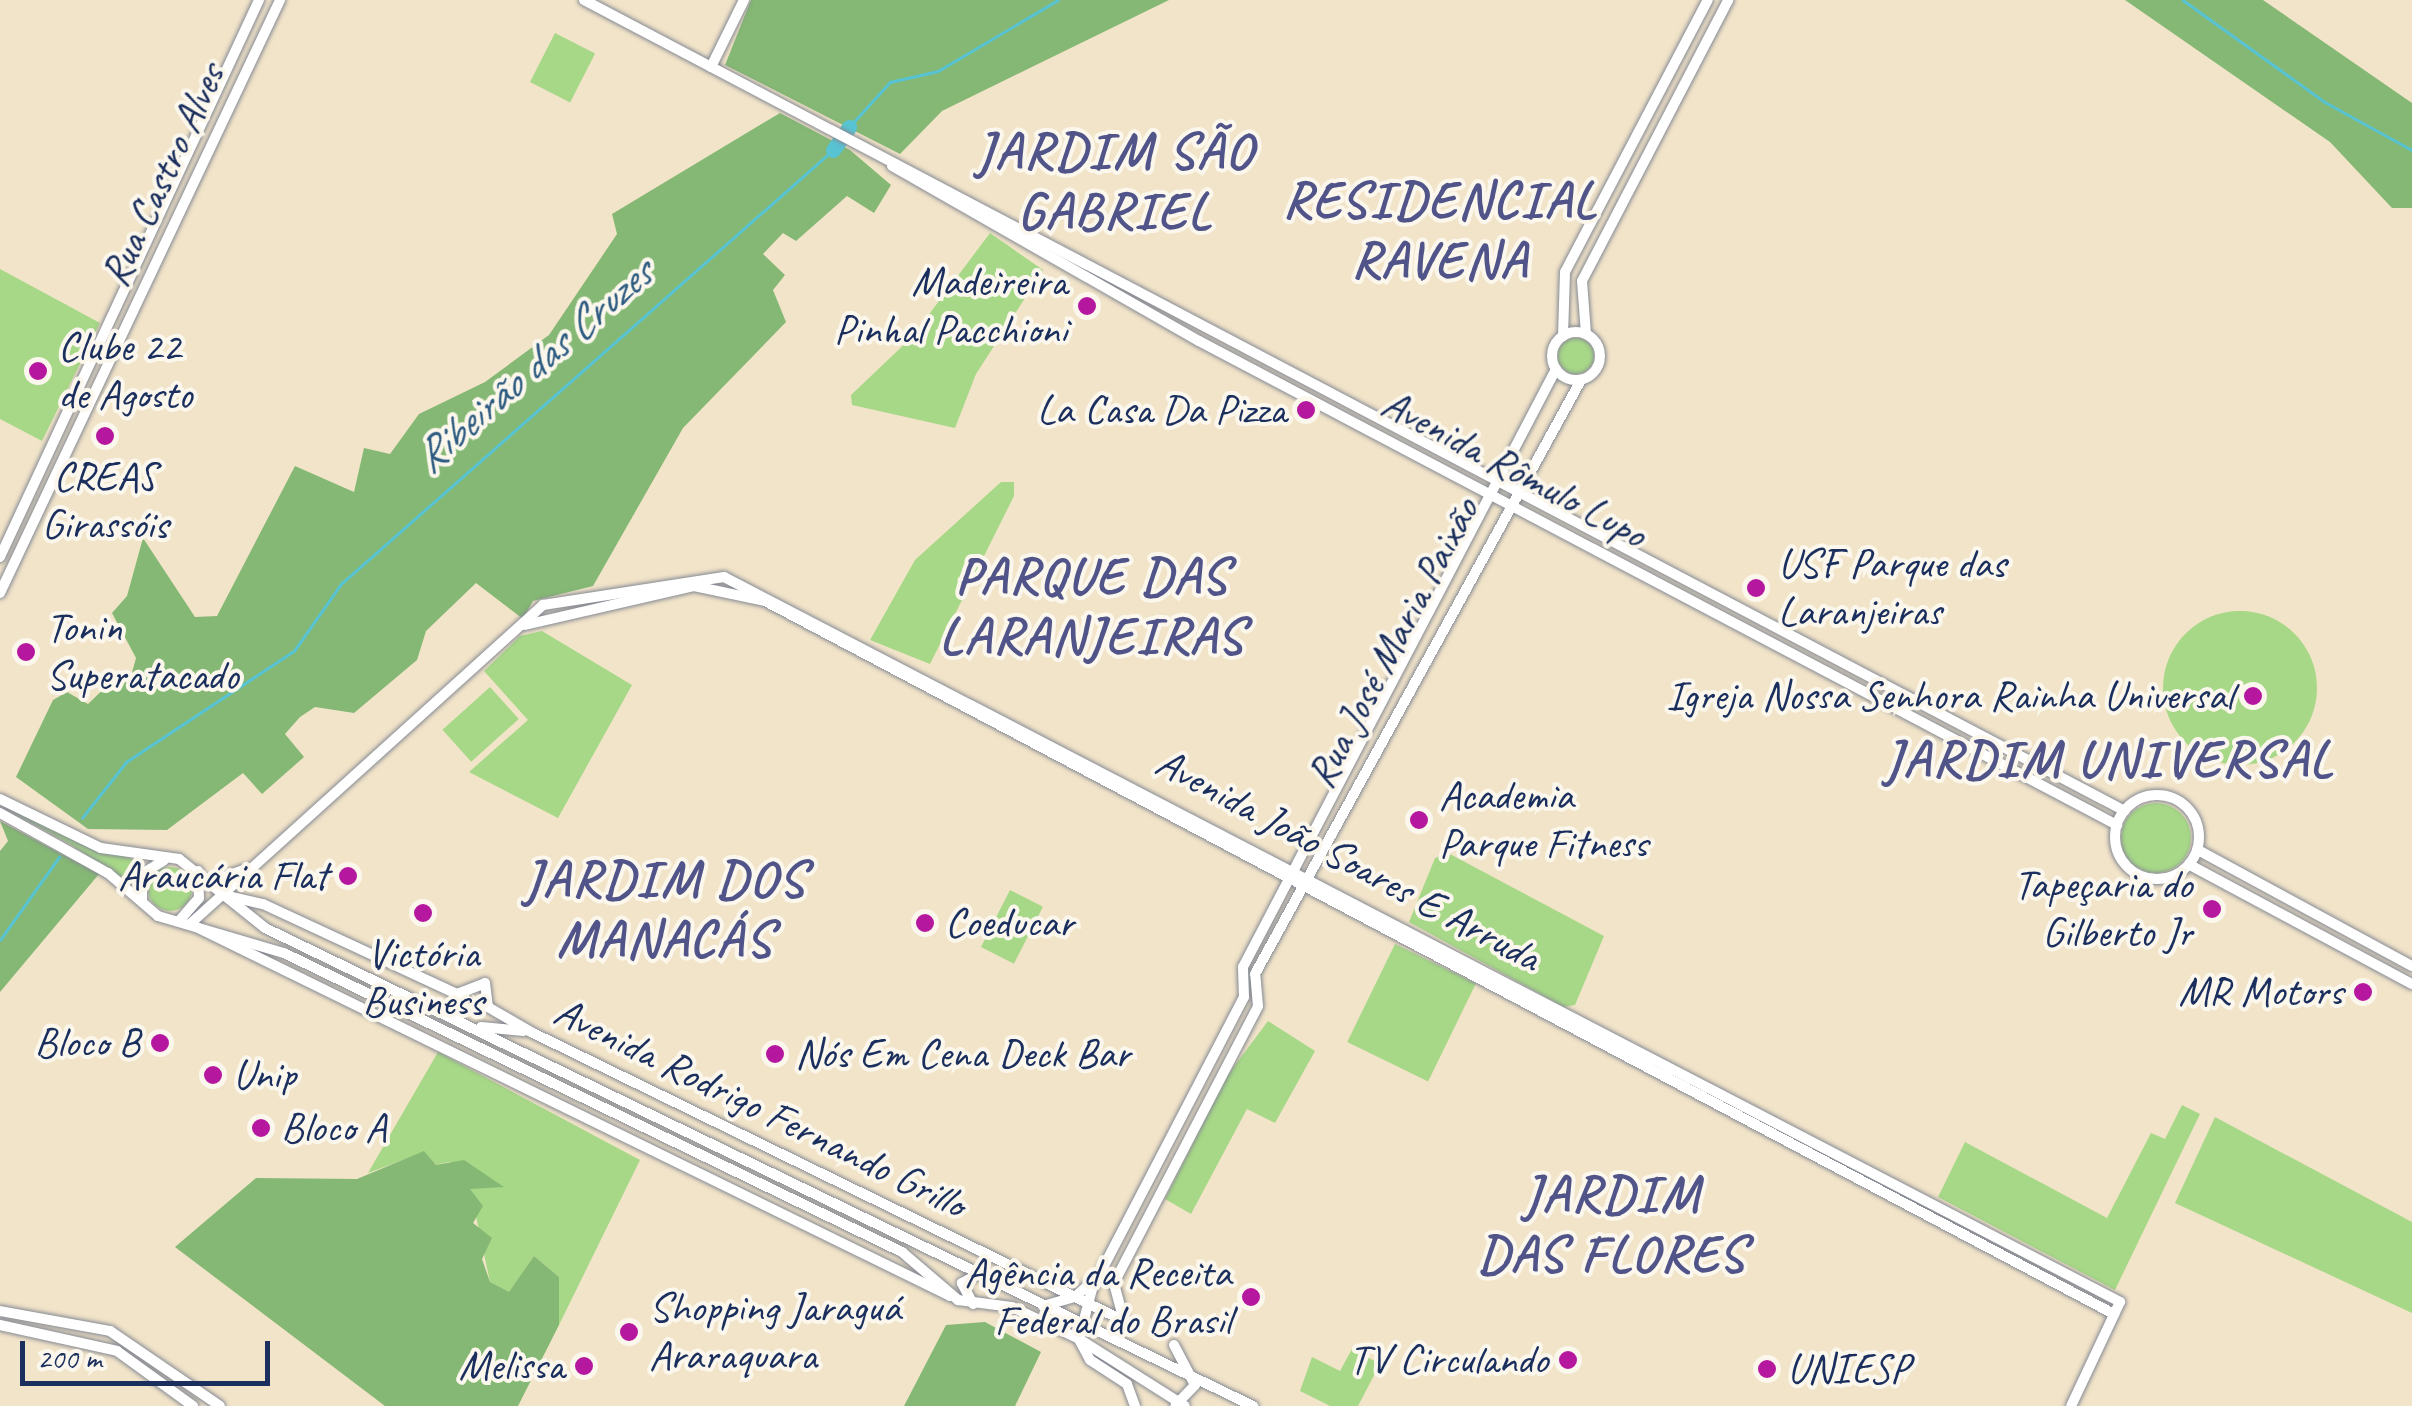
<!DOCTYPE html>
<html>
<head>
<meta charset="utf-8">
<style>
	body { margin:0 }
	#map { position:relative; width:2412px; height:1406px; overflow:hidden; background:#f2e4c9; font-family:Caveat,sans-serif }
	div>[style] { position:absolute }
	.green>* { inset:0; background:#a7d887; transform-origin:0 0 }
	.round { border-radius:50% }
	.forest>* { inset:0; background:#85b874 }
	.stream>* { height:2.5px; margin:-1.25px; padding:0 1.25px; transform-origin:1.25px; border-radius:1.25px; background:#58c3d2 }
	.river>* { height:15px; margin:-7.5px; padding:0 7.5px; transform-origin:7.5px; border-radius:7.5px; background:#58c3d2 }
	.roads { filter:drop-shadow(0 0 2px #868a94) drop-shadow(0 0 2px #868a94) }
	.secondary>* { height:10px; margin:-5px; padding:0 5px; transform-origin:5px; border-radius:5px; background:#fff }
	.secondary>.ring { margin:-5px; padding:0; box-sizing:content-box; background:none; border:10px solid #fff; border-radius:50% }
	.dots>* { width:28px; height:28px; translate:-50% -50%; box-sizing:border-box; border:5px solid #fbf7ec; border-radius:50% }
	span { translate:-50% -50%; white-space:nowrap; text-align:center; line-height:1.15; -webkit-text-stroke:8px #fbf7ec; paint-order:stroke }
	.street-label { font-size:42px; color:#1b2f5e }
	.poi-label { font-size:42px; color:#1b2f5e }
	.right { translate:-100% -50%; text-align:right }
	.left { translate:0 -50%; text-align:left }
	.water-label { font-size:45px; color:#2d5b81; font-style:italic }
	.district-label { font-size:52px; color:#515488; font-weight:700; letter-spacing:2.5px }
	.scale { position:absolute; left:20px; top:1341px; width:250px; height:45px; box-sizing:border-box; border:5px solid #1b2f5e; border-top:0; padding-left:12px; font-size:30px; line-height:35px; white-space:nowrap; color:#1b2f5e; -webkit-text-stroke:8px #fbf7ec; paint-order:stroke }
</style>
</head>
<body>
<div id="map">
	<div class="green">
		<i style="left:555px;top:33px;width:45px;height:55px;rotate:27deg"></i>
		<i style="clip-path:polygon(990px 233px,1043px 270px,976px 374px,955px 428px,852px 405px,851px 395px,912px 337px)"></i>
		<i style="clip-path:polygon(0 269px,100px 323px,42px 441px,0 419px)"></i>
		<i class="round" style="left:1558px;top:338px;width:36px;height:36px"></i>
		<i style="clip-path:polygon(1001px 482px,1014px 482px,1014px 496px,930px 664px,870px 640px,915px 560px)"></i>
		<i class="round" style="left:2163px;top:611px;width:154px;height:154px"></i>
		<i style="clip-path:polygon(542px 631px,632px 685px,558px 818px,469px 772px,528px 720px,484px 671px,520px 636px)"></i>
		<i style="left:490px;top:687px;width:43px;height:64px;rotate:48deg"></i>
		<i class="round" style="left:2121px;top:803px;width:70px;height:70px"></i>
		<i style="clip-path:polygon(0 805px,142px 863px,131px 885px,73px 846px)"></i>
		<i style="clip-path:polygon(1448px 853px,1604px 936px,1575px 1005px,1564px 1007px,1409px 922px,1435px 858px)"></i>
		<i class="round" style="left:148px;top:867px;width:44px;height:44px"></i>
		<i style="left:1010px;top:890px;width:37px;height:64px;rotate:27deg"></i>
		<i style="left:1395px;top:944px;width:90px;height:109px;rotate:26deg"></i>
		<i style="clip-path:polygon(1268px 1021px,1315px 1051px,1275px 1123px,1247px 1109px,1191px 1214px,1165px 1199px,1227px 1076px)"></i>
		<i style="clip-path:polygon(438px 1052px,640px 1160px,559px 1325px,559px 1277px,534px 1256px,509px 1293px,490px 1282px,470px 1188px,488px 1182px,449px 1162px,436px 1165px,424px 1152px,368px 1173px)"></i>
		<i style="clip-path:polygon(2182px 1105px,2200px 1114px,2115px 1290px,1938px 1197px,1965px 1142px,2107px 1218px,2151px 1133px,2165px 1139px)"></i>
		<i style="clip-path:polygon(2215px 1117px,2412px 1222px,2412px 1313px,2175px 1203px)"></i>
		<i style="clip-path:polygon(1352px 1349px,1380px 1364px,1358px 1406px,1330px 1406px,1300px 1391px,1312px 1357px,1340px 1371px)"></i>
	</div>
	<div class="forest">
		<i style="clip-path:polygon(751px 0,1169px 0,942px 111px,900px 154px,725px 65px)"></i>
		<i style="clip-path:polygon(2125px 0,2263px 0,2412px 103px,2412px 208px,2392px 208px,2330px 142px)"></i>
		<i style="clip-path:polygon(780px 113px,850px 150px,891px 185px,874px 213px,847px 196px,796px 241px,783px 233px,763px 254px,785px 275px,773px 290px,786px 322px,683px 428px,593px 586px,533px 601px,523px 619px,476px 583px,426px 631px,417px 660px,354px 713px,315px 707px,300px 717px,285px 734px,304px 757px,262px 794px,243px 773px,167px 830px,88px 829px,16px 777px,53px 700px,67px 692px,88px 704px,116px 677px,131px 676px,136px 658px,112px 613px,127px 596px,143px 538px,195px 617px,217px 616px,295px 466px,354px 492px,364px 448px,390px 454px,419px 414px,485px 382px,549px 335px,617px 234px,612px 214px)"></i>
		<i style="clip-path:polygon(0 821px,99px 874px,0 992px,0 851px,8px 841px)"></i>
		<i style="clip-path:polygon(424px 1151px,436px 1165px,464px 1160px,504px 1187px,470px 1189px,483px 1206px,473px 1223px,492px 1238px,482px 1259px,490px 1282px,509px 1292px,534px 1256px,559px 1277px,559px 1325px,518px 1406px,385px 1406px,175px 1247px,256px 1178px,357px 1179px)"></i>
		<i style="clip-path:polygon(985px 1322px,1041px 1352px,1015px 1406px,904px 1406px,946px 1325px)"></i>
	</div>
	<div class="stream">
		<i style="left:2183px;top:0;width:175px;rotate:35.7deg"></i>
		<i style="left:2325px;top:102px;width:99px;rotate:28.9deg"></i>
		<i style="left:849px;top:127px;width:61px;rotate:-47.7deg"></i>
		<i style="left:890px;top:82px;width:49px;rotate:-12.9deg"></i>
		<i style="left:938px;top:71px;width:139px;rotate:-30.6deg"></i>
		<i style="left:82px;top:818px;width:71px;rotate:-51.8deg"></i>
		<i style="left:126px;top:762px;width:201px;rotate:-33.5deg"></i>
		<i style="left:294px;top:651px;width:82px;rotate:-55deg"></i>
		<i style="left:341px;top:584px;width:656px;rotate:-41.42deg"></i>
		<i style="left:0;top:940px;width:102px;rotate:-54.6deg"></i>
	</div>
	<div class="river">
		<i style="left:833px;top:150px;width:28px;rotate:-55deg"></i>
	</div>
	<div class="roads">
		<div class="secondary">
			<i style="left:584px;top:0;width:1741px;rotate:27.76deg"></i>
			<i style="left:711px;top:67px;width:75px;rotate:-63.8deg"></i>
			<i style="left:892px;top:166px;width:353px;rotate:29.7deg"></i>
			<i style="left:1199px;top:341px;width:1038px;rotate:27.8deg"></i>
			<i class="ring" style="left:1552px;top:332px;width:38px;height:38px"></i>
			<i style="left:1586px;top:334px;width:53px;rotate:-94.3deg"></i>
			<i style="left:1582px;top:281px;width:317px;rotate:-62.5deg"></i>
			<i style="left:1563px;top:336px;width:64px;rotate:-88.2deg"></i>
			<i style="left:1565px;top:272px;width:307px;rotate:-62.3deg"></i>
			<i style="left:0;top:557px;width:614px;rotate:-65.06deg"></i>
			<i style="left:0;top:593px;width:656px;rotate:-64.72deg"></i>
			<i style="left:525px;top:625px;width:173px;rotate:-13deg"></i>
			<i style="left:694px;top:586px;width:73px;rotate:11.9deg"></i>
			<i style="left:765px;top:601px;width:1526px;rotate:27.86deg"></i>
			<i class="ring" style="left:2115px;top:795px;width:74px;height:74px"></i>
			<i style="left:0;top:799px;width:112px;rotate:25.9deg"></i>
			<i style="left:101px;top:848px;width:79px;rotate:8deg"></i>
			<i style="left:179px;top:859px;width:110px;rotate:38.7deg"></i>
			<i style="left:265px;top:928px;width:1098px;rotate:25.82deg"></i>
			<i style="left:0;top:813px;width:124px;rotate:29.1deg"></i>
			<i style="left:108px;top:873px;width:66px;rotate:40.7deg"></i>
			<i style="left:158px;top:916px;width:131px;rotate:16.4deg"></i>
			<i style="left:284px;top:953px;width:687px;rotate:25.82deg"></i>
			<i style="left:902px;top:1252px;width:74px;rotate:40.6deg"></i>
			<i style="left:958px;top:1300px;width:54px;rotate:7.4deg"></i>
			<i style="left:1012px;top:1307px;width:74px;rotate:25.5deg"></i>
			<i style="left:1079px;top:1339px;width:125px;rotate:32.3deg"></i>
			<i style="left:2198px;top:850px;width:243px;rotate:28.5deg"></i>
			<i style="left:2190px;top:865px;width:252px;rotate:28.2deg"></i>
			<i style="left:209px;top:882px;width:39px;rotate:-19deg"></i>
			<i style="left:223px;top:895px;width:41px;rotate:12.7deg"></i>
			<i style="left:263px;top:904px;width:214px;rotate:24.9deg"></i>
			<i style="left:457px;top:994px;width:30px;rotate:-21deg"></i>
			<i style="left:485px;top:983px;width:24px;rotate:83deg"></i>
			<i style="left:488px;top:1007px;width:50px;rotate:30.2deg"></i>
			<i style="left:531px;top:1032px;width:660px;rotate:25.98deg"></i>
			<i style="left:142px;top:899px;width:25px;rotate:-90deg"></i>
			<i style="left:142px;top:874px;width:26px;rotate:-32deg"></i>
			<i style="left:179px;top:921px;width:30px;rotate:-49deg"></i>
			<i style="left:199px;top:898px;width:27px;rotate:-92deg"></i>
			<i style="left:481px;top:1027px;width:43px;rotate:5.3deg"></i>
			<i style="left:950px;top:1296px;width:846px;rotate:-153.92deg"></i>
			<i style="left:190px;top:924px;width:476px;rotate:-42.1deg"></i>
			<i style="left:543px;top:605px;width:183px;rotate:-8.8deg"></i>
			<i style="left:724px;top:577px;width:1573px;rotate:27.44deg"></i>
			<i style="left:2120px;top:1302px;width:115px;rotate:115.2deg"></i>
			<i style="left:973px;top:1304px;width:24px;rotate:-118deg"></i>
			<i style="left:962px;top:1283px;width:25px;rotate:-29deg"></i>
			<i style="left:1043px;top:1306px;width:33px;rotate:-16deg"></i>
			<i style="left:1075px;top:1297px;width:30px;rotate:-42deg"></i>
			<i style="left:0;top:1311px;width:112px;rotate:10.3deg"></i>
			<i style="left:110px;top:1331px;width:133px;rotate:34.3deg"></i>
			<i style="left:1124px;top:1321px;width:39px;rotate:-105deg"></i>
			<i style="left:1114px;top:1283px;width:312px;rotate:-62.5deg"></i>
			<i style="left:1258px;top:1006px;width:32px;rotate:-95deg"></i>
			<i style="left:1255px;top:974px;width:678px;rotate:-61.24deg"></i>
			<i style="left:0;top:1325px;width:120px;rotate:12.5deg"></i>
			<i style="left:117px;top:1351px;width:94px;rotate:35.9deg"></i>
			<i style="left:1174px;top:1345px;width:45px;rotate:62.3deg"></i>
			<i style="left:1195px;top:1385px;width:28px;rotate:134deg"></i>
			<i style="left:1135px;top:1406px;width:23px;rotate:-110deg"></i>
			<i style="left:1127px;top:1384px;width:44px;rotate:-147deg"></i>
			<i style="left:1090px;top:1360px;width:24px;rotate:-118deg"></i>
			<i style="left:1079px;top:1339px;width:52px;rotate:-75.4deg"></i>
			<i style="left:1092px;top:1289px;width:329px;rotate:-62.5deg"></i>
			<i style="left:1244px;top:997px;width:30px;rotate:-92deg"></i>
			<i style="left:1243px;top:967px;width:675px;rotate:-62.37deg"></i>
		</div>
	</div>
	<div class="dots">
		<i style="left:1087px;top:306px;background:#b5179e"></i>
		<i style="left:38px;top:371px;background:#b5179e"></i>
		<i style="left:1306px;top:410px;background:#b5179e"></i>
		<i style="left:105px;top:436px;background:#b5179e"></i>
		<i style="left:1756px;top:588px;background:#b5179e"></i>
		<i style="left:26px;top:652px;background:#b5179e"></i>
		<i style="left:2253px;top:696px;background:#b5179e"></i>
		<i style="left:1419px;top:820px;background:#b5179e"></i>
		<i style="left:348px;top:876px;background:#b5179e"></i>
		<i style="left:2212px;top:909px;background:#b5179e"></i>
		<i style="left:423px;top:913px;background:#b5179e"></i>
		<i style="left:925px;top:923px;background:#b5179e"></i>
		<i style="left:2363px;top:992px;background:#b5179e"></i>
		<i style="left:160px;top:1043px;background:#b5179e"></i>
		<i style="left:775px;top:1054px;background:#b5179e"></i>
		<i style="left:213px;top:1075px;background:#b5179e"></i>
		<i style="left:261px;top:1128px;background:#b5179e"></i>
		<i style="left:1251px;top:1297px;background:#b5179e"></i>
		<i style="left:629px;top:1332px;background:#b5179e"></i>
		<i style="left:1568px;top:1360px;background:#b5179e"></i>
		<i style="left:584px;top:1366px;background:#b5179e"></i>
		<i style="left:1767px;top:1369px;background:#b5179e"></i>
	</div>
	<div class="street-label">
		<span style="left:163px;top:175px;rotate:-65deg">Rua Castro Alves</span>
		<span style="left:1514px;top:469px;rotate:28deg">Avenida Rômulo Lupo</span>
		<span style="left:1393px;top:643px;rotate:-62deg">Rua José Maria Paixão</span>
		<span style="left:1348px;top:860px;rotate:28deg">Avenida João Soares E Arruda</span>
		<span style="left:760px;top:1108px;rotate:26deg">Avenida Rodrigo Fernando Grillo</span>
	</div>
	<div class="poi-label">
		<span class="right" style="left:1067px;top:306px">Madeireira<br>Pinhal Pacchioni</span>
		<span class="left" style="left:58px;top:371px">Clube 22<br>de Agosto</span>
		<span class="right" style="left:1286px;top:410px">La Casa Da Pizza</span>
		<span style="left:105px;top:501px">CREAS<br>Girassóis</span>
		<span class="left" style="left:1778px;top:588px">USF Parque das<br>Laranjeiras</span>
		<span class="left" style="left:46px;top:652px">Tonin<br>Superatacado</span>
		<span class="right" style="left:2233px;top:696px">Igreja Nossa Senhora Rainha Universal</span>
		<span class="left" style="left:1439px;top:820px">Academia<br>Parque Fitness</span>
		<span class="right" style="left:328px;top:876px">Araucária Flat</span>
		<span class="right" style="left:2192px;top:909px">Tapeçaria do<br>Gilberto Jr</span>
		<span class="left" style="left:945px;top:923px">Coeducar</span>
		<span style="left:423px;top:978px">Victória<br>Business</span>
		<span class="right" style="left:2343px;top:992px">MR Motors</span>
		<span class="right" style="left:140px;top:1043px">Bloco B</span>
		<span class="left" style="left:795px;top:1054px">Nós Em Cena Deck Bar</span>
		<span class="left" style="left:233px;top:1075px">Unip</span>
		<span class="left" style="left:281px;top:1128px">Bloco A</span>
		<span class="right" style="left:1231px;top:1297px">Agência da Receita<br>Federal do Brasil</span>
		<span class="left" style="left:649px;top:1332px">Shopping Jaraguá<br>Araraquara</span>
		<span class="right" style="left:1548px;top:1360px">TV Circulando</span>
		<span class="right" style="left:564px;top:1366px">Melissa</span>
		<span class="left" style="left:1787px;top:1369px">UNIESP</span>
	</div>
	<div class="water-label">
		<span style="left:533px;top:366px;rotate:-41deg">Ribeirão das Cruzes</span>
	</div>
	<div class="district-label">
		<span style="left:1115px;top:182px">JARDIM SÃO<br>GABRIEL</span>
		<span style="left:1440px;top:231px">RESIDENCIAL<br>RAVENA</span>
		<span style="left:1092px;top:607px">PARQUE DAS<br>LARANJEIRAS</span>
		<span style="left:2109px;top:760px">JARDIM UNIVERSAL</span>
		<span style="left:665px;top:910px">JARDIM DOS<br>MANACÁS</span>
		<span style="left:1612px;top:1225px">JARDIM<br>DAS FLORES</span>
	</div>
	<div class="scale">200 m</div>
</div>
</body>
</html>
